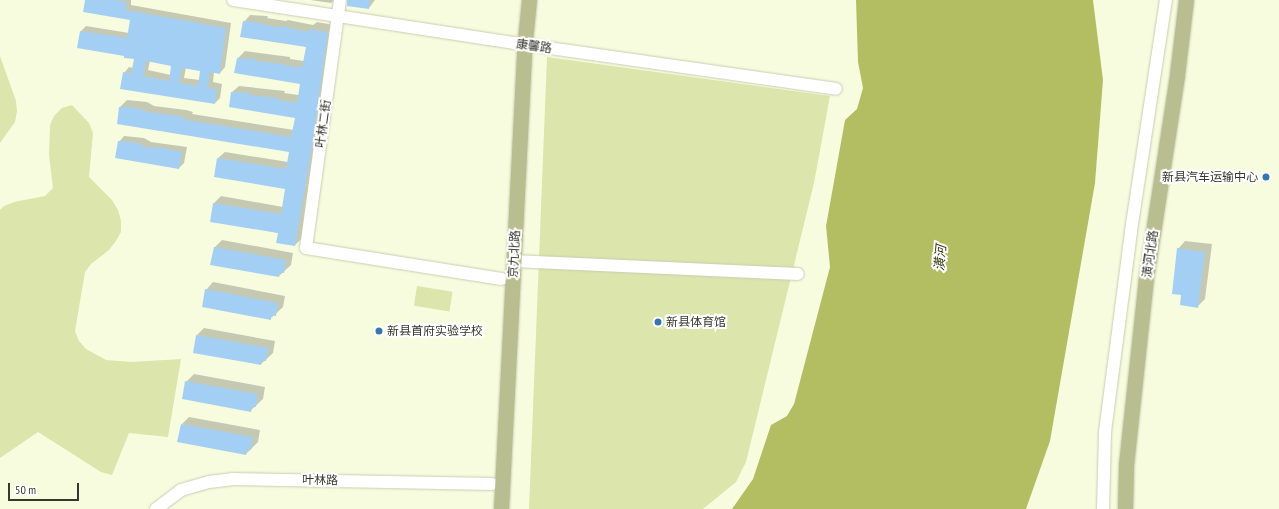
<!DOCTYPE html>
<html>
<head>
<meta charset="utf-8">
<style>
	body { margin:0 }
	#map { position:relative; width:1279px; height:509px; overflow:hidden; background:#f8fcdf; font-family:"PT Sans Narrow","Noto Sans SC",sans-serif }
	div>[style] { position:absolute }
	.green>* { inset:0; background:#dce5ab; transform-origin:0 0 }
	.water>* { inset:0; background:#b3be62 }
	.shadow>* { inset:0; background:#0003 }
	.building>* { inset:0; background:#a4cff4 }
	.roads { filter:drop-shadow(0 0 1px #c8cdb1) drop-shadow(0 0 1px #c8cdb1) }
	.minor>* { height:12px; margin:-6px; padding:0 6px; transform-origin:6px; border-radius:6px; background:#fff }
	.major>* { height:15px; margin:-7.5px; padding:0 7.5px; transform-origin:7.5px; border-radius:7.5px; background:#b9be91 }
	.dots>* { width:11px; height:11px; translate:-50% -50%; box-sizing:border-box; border:2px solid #fff; border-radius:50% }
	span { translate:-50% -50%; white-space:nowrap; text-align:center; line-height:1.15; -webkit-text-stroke:4px #fff; paint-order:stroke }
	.street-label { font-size:12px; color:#36382d }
	.poi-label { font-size:12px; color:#36382d }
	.right { translate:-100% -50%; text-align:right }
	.left { translate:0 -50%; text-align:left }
	.water-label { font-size:13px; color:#30330c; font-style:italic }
	.scale { position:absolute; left:8px; top:483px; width:71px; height:18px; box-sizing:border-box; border:2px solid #36382d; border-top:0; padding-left:5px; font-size:12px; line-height:14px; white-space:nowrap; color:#36382d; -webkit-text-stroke:3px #fff; paint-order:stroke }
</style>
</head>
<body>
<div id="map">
	<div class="green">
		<i style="clip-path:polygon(0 56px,16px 101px,17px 111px,15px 122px,0 143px)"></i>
		<i style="clip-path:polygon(547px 57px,830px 96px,814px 183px,746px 462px,736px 482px,703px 509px,529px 509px)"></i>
		<i style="clip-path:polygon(72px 105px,89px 123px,93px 133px,89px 177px,112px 200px,118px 210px,121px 221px,121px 232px,116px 241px,109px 250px,91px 264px,85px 272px,75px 331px,79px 341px,86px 349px,106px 360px,131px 362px,181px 359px,168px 437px,129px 433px,112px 475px,101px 472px,38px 432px,0 458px,0 210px,4px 206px,14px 202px,45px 196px,53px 188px,49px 155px,50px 125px,54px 116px,62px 108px)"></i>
		<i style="left:417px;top:286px;width:36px;height:20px;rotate:9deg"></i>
	</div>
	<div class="water">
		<i style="clip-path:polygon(856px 0,1093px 0,1103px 80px,1095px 183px,1050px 441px,1026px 509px,732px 509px,753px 479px,771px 425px,787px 416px,794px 404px,830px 267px,826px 226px,845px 120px,857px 109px,863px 88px,858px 62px)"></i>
	</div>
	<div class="shadow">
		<i style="clip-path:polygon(evenodd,86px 0,131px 0,131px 5px,231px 23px,225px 67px,220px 73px,214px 72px,213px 82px,222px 84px,220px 98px,215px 103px,124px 73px,129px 67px,133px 68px,135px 58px,125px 55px,78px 47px,81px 31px,86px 26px,129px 33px,131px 19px,86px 0,150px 61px,172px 65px,171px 75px,148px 70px,150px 61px,86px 0,186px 67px,201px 70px,200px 80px,184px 78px,186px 67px)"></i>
		<i style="clip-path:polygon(310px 0,334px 0,331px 3px)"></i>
		<i style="clip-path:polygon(354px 0,375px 0,369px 8px)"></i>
		<i style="clip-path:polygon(250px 15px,268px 16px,267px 18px,286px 21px,288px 20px,313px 25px,317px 22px,334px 25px,302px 238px,295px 245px,279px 233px,211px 221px,214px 203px,221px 196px,283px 207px,286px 188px,218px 158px,225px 152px,288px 162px,290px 151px,120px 107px,127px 100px,147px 102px,154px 106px,186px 110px,193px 112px,192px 114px,294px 130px,296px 117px,232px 92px,239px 86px,285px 91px,284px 93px,299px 95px,301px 83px,238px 58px,245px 51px,290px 57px,290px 59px,304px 61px,307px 47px,244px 22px)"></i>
		<i style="clip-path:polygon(124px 136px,144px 138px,151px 142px,187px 147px,184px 163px,179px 168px,119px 142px)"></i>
		<i style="clip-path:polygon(222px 240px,293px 253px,291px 265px,279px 276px,212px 264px,215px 247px)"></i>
		<i style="clip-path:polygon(1185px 241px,1212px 244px,1205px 299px,1198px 306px,1182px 295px,1178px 249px)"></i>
		<i style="clip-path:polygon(213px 282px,285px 296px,283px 307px,270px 319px,206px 290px)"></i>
		<i style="clip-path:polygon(204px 328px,275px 341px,273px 353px,261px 364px,197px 335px)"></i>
		<i style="clip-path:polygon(194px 374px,265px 387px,263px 399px,250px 411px,186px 382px)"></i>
		<i style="clip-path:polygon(189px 417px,260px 430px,258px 442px,246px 454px,182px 424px)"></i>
	</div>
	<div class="building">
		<i style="clip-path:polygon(evenodd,85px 0,115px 0,127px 2px,126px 10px,226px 28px,220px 74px,210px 72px,208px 88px,217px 89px,215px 104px,120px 89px,123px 72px,131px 74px,134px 59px,124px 58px,124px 56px,77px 48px,80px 31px,127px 38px,130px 20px,83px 12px,85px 0,146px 61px,171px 66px,169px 81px,143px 76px,146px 61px,85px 0,182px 68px,200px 71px,198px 86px,179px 83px,182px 68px)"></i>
		<i style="clip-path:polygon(347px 0,370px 0,369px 9px,347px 6px)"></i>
		<i style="clip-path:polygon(243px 21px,261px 23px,261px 24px,280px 28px,280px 26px,308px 32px,309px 29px,328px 32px,314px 135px,295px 246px,276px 243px,278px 233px,210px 222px,213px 203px,281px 214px,285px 189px,214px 177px,217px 158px,286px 169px,289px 152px,117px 124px,119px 107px,128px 107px,140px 109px,147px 112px,179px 116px,186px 119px,186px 120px,291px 137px,295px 118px,229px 107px,231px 92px,250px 93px,250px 95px,278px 98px,278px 100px,297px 103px,300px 84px,234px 73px,237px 58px,256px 59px,255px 61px,284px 64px,284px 65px,302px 68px,306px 47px,240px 37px)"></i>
		<i style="clip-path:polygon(118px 141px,138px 143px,145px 147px,162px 148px,182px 152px,179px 169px,115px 158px)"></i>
		<i style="clip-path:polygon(214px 247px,286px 260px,284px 273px,280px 272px,279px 277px,210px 265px)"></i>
		<i style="clip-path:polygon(1177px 248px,1205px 252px,1198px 308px,1180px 305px,1181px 295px,1172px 294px)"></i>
		<i style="clip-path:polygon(205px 289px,278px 303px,276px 316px,271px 315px,271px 320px,202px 307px)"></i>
		<i style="clip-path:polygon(196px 335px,269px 348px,266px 361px,262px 360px,261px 365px,193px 353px)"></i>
		<i style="clip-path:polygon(185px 381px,258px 394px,256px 407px,252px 407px,251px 412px,182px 399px)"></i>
		<i style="clip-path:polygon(181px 424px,253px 437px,251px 450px,247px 450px,246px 455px,177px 442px)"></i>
	</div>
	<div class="roads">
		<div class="minor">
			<i style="left:233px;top:0;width:284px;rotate:8.7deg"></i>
			<i style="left:514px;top:43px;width:325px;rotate:8.1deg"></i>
			<i style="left:340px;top:0;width:250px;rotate:97.8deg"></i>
			<i style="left:306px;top:248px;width:198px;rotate:9deg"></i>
			<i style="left:513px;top:261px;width:285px;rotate:2.6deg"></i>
			<i style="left:156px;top:509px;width:31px;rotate:-37deg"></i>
			<i style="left:181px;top:490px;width:29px;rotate:-16deg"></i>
			<i style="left:209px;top:482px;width:23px;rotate:-7deg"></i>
			<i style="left:232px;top:479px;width:260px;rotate:1.1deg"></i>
			<i style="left:1103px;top:509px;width:77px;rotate:-88.5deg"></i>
			<i style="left:1105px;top:432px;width:203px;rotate:-82.6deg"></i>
			<i style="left:1131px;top:231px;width:234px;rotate:-81.4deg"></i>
		</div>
		<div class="major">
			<i style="left:501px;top:509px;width:460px;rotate:-87.1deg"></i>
			<i style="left:524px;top:50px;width:50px;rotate:-84.3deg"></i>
			<i style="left:1125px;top:509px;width:44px;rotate:-88.7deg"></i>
			<i style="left:1126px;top:465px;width:188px;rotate:-83.9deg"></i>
			<i style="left:1146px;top:278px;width:205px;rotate:-81.3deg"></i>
			<i style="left:1177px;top:75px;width:76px;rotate:-83.2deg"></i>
		</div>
	</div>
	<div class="dots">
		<i style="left:1266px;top:177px;background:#3478ae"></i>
		<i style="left:658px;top:322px;background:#3478ae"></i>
		<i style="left:379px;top:331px;background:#3478ae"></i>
	</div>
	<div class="street-label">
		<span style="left:534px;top:46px;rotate:8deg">康馨路</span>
		<span style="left:323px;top:124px;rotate:-82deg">叶林二街</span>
		<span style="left:514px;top:254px;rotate:-87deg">京九北路</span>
		<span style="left:1150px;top:254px;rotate:-82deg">潢河北路</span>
		<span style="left:320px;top:480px;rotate:1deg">叶林路</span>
	</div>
	<div class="poi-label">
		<span class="right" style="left:1258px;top:177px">新县汽车运输中心</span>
		<span class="left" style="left:666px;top:322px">新县体育馆</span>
		<span class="left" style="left:387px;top:331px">新县首府实验学校</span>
	</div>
	<div class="water-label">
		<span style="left:941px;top:258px;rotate:-85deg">潢河</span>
	</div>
	<div class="scale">50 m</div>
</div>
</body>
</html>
